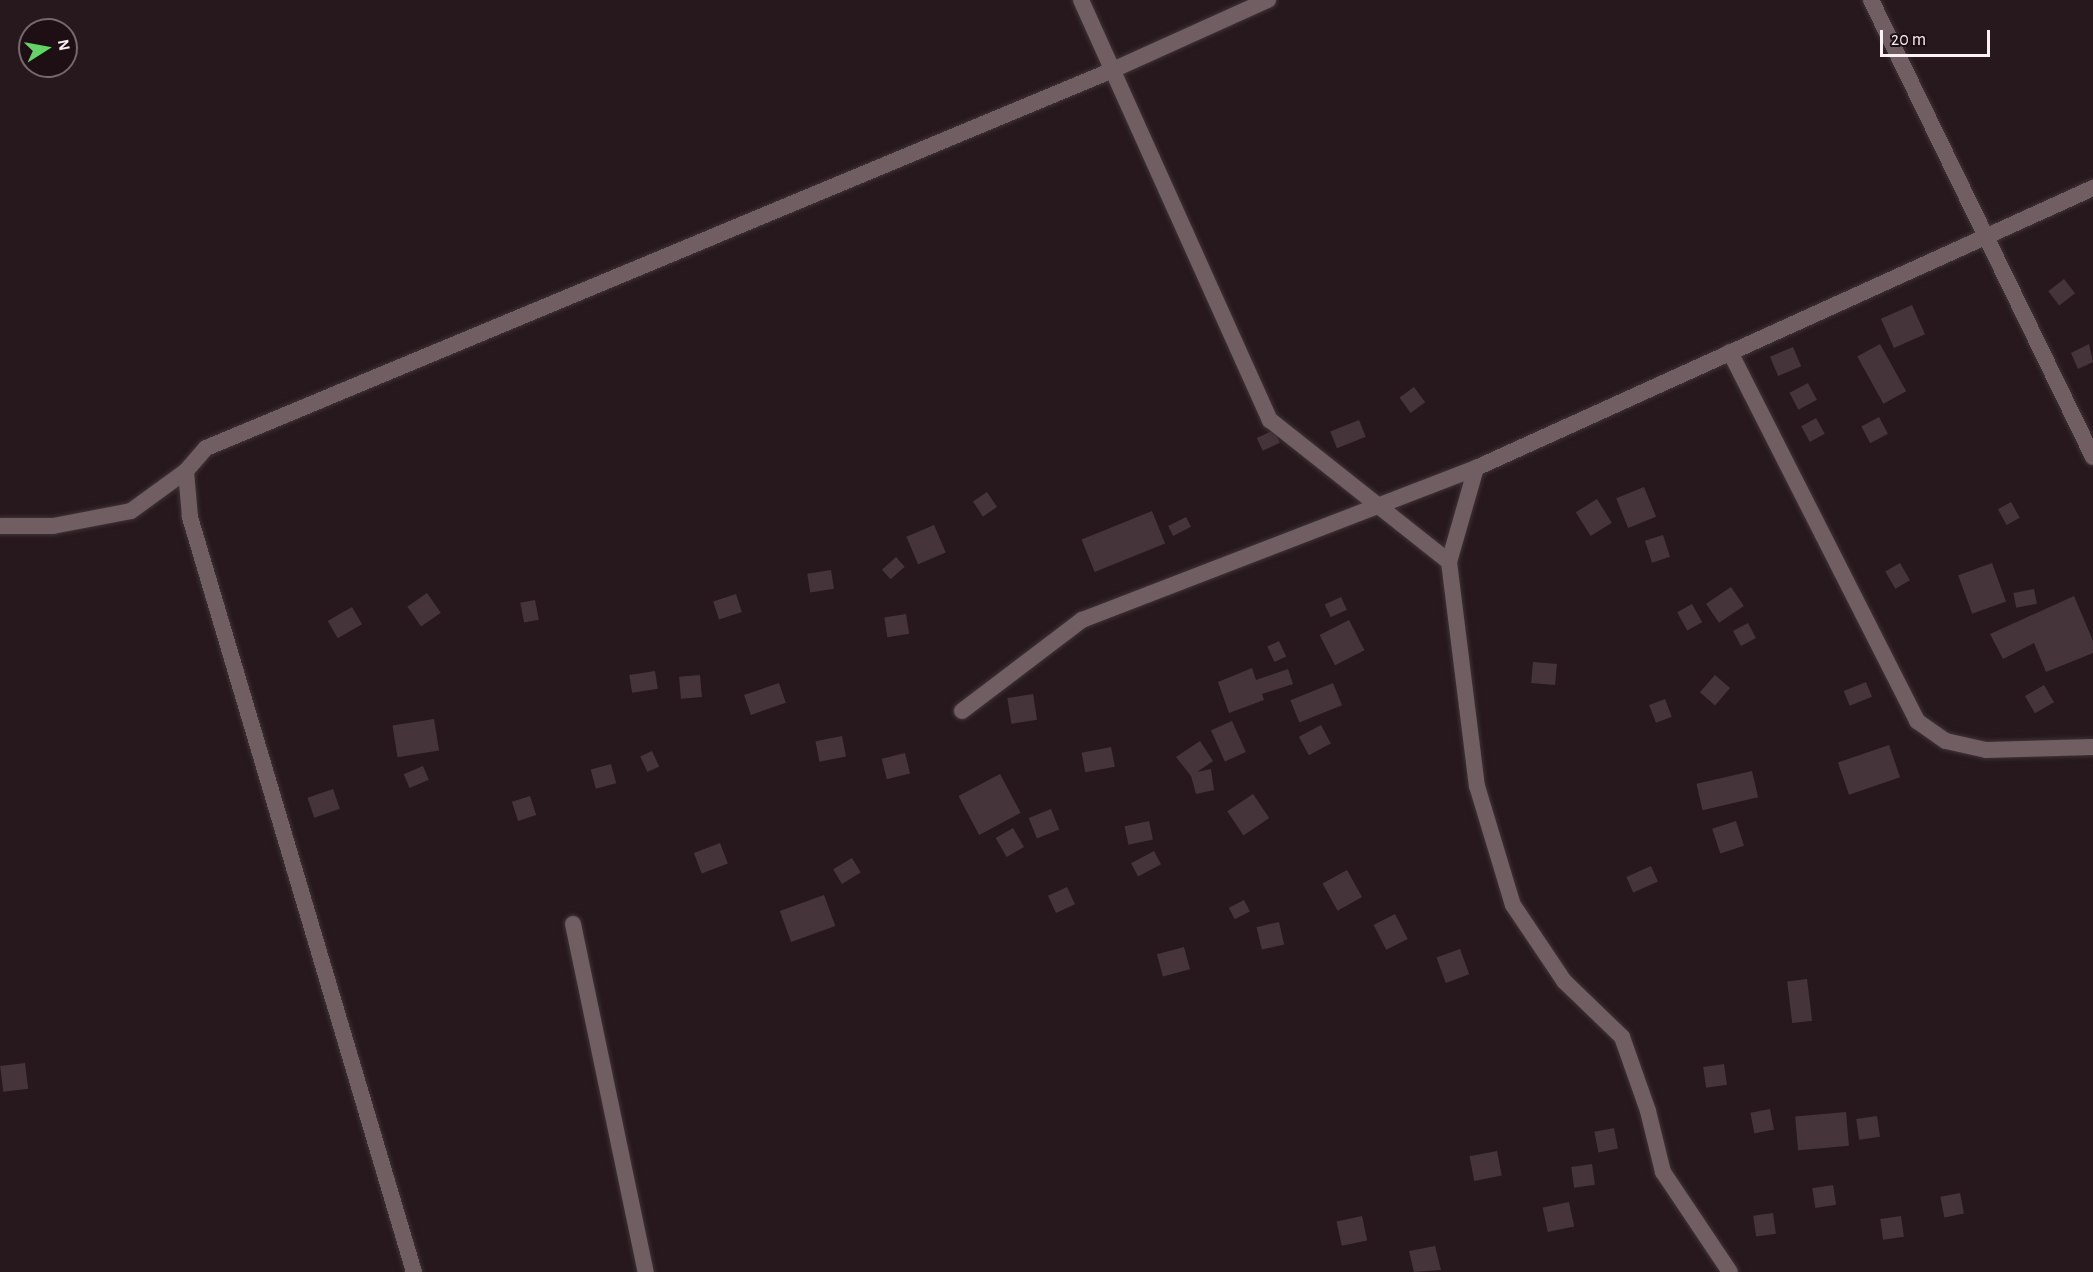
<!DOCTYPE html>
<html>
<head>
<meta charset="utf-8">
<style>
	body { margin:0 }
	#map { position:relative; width:2093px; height:1272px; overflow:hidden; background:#27181d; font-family:"Alegreya Sans",sans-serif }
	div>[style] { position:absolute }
	.building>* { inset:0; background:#45353a; transform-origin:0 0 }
	.roads { filter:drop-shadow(0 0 2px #3e3336) drop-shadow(0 0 2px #3e3336) }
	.minor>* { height:16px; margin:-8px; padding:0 8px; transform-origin:8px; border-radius:8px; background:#705e63 }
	span { translate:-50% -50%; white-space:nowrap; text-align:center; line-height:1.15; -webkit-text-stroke:4.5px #1d0f14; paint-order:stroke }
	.north { position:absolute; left:18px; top:18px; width:60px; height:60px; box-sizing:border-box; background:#1d0f14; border:2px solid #76696d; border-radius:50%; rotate:79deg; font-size:16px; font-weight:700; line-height:24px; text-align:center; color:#fbf0f3 }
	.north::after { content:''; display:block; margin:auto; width:21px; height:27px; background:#64d468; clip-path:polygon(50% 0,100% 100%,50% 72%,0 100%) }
	.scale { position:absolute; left:1880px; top:30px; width:110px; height:27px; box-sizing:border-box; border:3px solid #fbf0f3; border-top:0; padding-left:8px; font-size:18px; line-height:21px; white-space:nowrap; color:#fbf0f3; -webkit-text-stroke:4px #1d0f14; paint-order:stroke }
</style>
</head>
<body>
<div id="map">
	<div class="building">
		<i style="left:2064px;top:279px;width:18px;height:20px;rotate:52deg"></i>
		<i style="left:1912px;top:305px;width:32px;height:34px;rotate:66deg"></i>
		<i style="left:1880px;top:344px;width:54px;height:26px;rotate:61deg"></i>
		<i style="clip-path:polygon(2089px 344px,2093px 362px,2078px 369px,2071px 353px)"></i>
		<i style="left:1793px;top:347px;width:21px;height:25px;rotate:67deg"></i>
		<i style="left:1808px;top:383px;width:19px;height:21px;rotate:62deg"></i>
		<i style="left:1414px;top:387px;width:19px;height:18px;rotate:54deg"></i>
		<i style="left:1879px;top:417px;width:19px;height:20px;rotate:62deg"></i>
		<i style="left:1816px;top:418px;width:18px;height:17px;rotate:61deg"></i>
		<i style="left:1359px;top:420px;width:18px;height:31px;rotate:68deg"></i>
		<i style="left:1274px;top:430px;width:14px;height:19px;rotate:65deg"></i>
		<i style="left:1644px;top:487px;width:32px;height:30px;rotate:68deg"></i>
		<i style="left:987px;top:492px;width:18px;height:17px;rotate:56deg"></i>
		<i style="left:1597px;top:499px;width:28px;height:25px;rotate:58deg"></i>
		<i style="left:2011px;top:502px;width:18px;height:15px;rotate:61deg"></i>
		<i style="left:1152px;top:511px;width:35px;height:76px;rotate:68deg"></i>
		<i style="left:1186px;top:517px;width:11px;height:20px;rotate:63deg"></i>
		<i style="left:934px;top:525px;width:30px;height:30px;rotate:67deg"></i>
		<i style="left:1663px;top:535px;width:23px;height:19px;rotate:72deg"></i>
		<i style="left:896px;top:557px;width:13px;height:19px;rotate:48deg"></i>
		<i style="left:1900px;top:563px;width:20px;height:17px;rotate:60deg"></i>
		<i style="left:1992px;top:563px;width:41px;height:36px;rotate:70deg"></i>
		<i style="left:831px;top:570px;width:19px;height:24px;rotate:81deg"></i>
		<i style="left:1731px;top:587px;width:23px;height:30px;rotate:56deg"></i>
		<i style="left:2034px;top:589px;width:15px;height:21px;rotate:79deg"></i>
		<i style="left:427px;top:593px;width:24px;height:24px;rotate:55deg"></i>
		<i style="left:736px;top:594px;width:19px;height:24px;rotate:72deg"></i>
		<i style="clip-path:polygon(2074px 596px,2093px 641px,2093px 653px,2046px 672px,2034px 643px,2003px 659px,1990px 634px)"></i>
		<i style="left:1341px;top:597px;width:14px;height:18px;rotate:65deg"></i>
		<i style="left:535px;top:600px;width:20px;height:15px;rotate:79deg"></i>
		<i style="left:1692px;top:604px;width:21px;height:17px;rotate:61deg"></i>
		<i style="left:352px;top:607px;width:20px;height:28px;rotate:60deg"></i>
		<i style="left:906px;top:614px;width:20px;height:22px;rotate:81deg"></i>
		<i style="left:1349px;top:620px;width:34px;height:33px;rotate:63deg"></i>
		<i style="left:1748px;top:623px;width:17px;height:17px;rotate:62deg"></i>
		<i style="left:1279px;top:641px;width:17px;height:13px;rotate:65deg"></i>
		<i style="left:1533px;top:662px;width:24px;height:21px;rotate:5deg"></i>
		<i style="clip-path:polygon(1252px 668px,1256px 680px,1288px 669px,1293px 684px,1262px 694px,1264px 700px,1229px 713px,1218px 682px)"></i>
		<i style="left:655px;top:671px;width:18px;height:26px;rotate:81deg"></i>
		<i style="left:700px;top:675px;width:22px;height:21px;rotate:85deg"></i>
		<i style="left:1715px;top:675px;width:20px;height:23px;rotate:41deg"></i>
		<i style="left:1866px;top:682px;width:16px;height:24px;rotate:68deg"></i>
		<i style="left:779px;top:683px;width:21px;height:37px;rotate:71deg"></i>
		<i style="left:1333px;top:683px;width:24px;height:46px;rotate:68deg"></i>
		<i style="left:2044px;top:685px;width:20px;height:22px;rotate:60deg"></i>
		<i style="left:1033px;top:694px;width:26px;height:26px;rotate:81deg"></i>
		<i style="left:1665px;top:699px;width:19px;height:17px;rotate:69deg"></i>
		<i style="left:434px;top:719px;width:32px;height:42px;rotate:81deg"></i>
		<i style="left:1232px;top:721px;width:34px;height:23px;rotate:66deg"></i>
		<i style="left:1321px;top:725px;width:21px;height:25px;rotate:62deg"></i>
		<i style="left:842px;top:736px;width:21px;height:27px;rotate:79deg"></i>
		<i style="clip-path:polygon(1200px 741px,1213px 761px,1197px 772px,1211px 769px,1214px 790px,1196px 794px,1191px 776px,1176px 757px)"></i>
		<i style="left:1889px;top:745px;width:34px;height:54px;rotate:71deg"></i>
		<i style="left:1111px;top:747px;width:20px;height:30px;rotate:79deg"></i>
		<i style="left:652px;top:751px;width:17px;height:13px;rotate:65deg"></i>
		<i style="left:905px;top:753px;width:21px;height:24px;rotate:76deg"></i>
		<i style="left:611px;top:764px;width:20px;height:21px;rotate:75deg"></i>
		<i style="left:423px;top:766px;width:15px;height:21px;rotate:67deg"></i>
		<i style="left:1752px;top:771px;width:27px;height:57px;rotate:77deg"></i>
		<i style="left:1000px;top:774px;width:44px;height:47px;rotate:62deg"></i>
		<i style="left:333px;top:789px;width:21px;height:27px;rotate:71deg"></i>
		<i style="left:1253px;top:794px;width:29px;height:31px;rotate:56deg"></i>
		<i style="left:530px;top:796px;width:20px;height:19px;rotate:72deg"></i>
		<i style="left:1051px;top:809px;width:22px;height:24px;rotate:68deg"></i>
		<i style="left:1149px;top:821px;width:19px;height:25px;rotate:78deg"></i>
		<i style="left:1736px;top:821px;width:26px;height:25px;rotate:72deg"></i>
		<i style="left:1013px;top:828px;width:22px;height:20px;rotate:60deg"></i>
		<i style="left:720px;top:843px;width:22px;height:28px;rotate:69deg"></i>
		<i style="left:1154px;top:851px;width:15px;height:26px;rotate:62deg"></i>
		<i style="left:852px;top:858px;width:17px;height:22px;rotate:59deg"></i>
		<i style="left:1651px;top:866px;width:17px;height:27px;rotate:66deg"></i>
		<i style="left:1347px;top:870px;width:31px;height:28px;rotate:61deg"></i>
		<i style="left:1067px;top:887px;width:19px;height:21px;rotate:65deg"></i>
		<i style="left:824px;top:895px;width:33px;height:47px;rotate:70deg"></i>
		<i style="left:1244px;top:900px;width:13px;height:17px;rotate:63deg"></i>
		<i style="left:1395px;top:914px;width:28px;height:24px;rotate:63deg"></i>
		<i style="left:1279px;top:922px;width:23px;height:23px;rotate:77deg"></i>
		<i style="left:1184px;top:947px;width:23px;height:28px;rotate:75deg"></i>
		<i style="left:1460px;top:949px;width:27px;height:25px;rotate:70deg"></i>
		<i style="left:1807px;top:979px;width:42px;height:20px;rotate:83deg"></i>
		<i style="left:25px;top:1063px;width:26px;height:25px;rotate:83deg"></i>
		<i style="left:1724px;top:1064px;width:21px;height:21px;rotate:82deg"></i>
		<i style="left:1770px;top:1109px;width:21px;height:20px;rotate:79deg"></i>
		<i style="left:1846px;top:1112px;width:34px;height:51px;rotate:85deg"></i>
		<i style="left:1877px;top:1116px;width:21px;height:21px;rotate:82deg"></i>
		<i style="left:1614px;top:1128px;width:21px;height:20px;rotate:79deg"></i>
		<i style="left:1497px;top:1151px;width:25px;height:28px;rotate:79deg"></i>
		<i style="left:1592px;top:1164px;width:21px;height:21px;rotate:82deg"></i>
		<i style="left:1833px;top:1185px;width:20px;height:21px;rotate:81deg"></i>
		<i style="left:1960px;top:1193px;width:21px;height:20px;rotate:79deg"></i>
		<i style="left:1569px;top:1202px;width:25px;height:27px;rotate:78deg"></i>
		<i style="left:1773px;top:1213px;width:21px;height:20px;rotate:82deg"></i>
		<i style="left:1362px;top:1216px;width:25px;height:26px;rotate:78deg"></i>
		<i style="left:1901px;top:1216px;width:21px;height:21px;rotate:82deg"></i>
		<i style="clip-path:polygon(1435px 1246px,1441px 1270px,1414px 1272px,1409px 1251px)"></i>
	</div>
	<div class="roads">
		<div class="minor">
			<i style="left:1081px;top:0;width:461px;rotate:65.8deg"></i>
			<i style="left:1270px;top:420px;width:228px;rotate:38.4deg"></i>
			<i style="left:1449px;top:562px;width:226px;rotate:82.9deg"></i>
			<i style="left:1477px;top:786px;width:124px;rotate:73.2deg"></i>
			<i style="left:1513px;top:905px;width:92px;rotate:56.1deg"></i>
			<i style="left:1564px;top:981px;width:81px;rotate:44deg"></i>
			<i style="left:1622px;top:1037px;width:78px;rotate:70.6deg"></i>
			<i style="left:1648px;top:1111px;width:63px;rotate:76.2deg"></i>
			<i style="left:1663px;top:1172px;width:120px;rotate:56.2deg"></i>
			<i style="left:1871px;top:0;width:508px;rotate:64.09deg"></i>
			<i style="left:1730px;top:352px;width:414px;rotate:63.1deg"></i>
			<i style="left:1917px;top:721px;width:35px;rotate:35deg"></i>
			<i style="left:1946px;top:741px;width:41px;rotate:12.7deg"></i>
			<i style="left:1986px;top:750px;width:107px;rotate:-1.6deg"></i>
			<i style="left:0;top:526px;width:53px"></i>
			<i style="left:53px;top:526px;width:79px;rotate:-10.9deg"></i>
			<i style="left:131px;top:511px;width:68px;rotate:-36deg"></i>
			<i style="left:1449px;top:562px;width:98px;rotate:-74deg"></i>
			<i style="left:962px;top:711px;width:151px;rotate:-37.2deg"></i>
			<i style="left:1082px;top:620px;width:422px;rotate:-21.1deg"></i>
			<i style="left:1476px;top:468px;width:678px;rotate:-24.41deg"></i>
			<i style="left:573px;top:924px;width:356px;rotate:78.2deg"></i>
			<i style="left:414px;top:1272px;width:788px;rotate:-106.53deg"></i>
			<i style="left:190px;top:517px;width:46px;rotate:-95deg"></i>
			<i style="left:186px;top:471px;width:30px;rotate:-49deg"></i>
			<i style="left:206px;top:448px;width:985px;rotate:-22.63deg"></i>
			<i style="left:1115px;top:69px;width:168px;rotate:-24.3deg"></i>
		</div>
	</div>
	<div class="north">N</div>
	<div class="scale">20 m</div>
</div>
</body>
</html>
